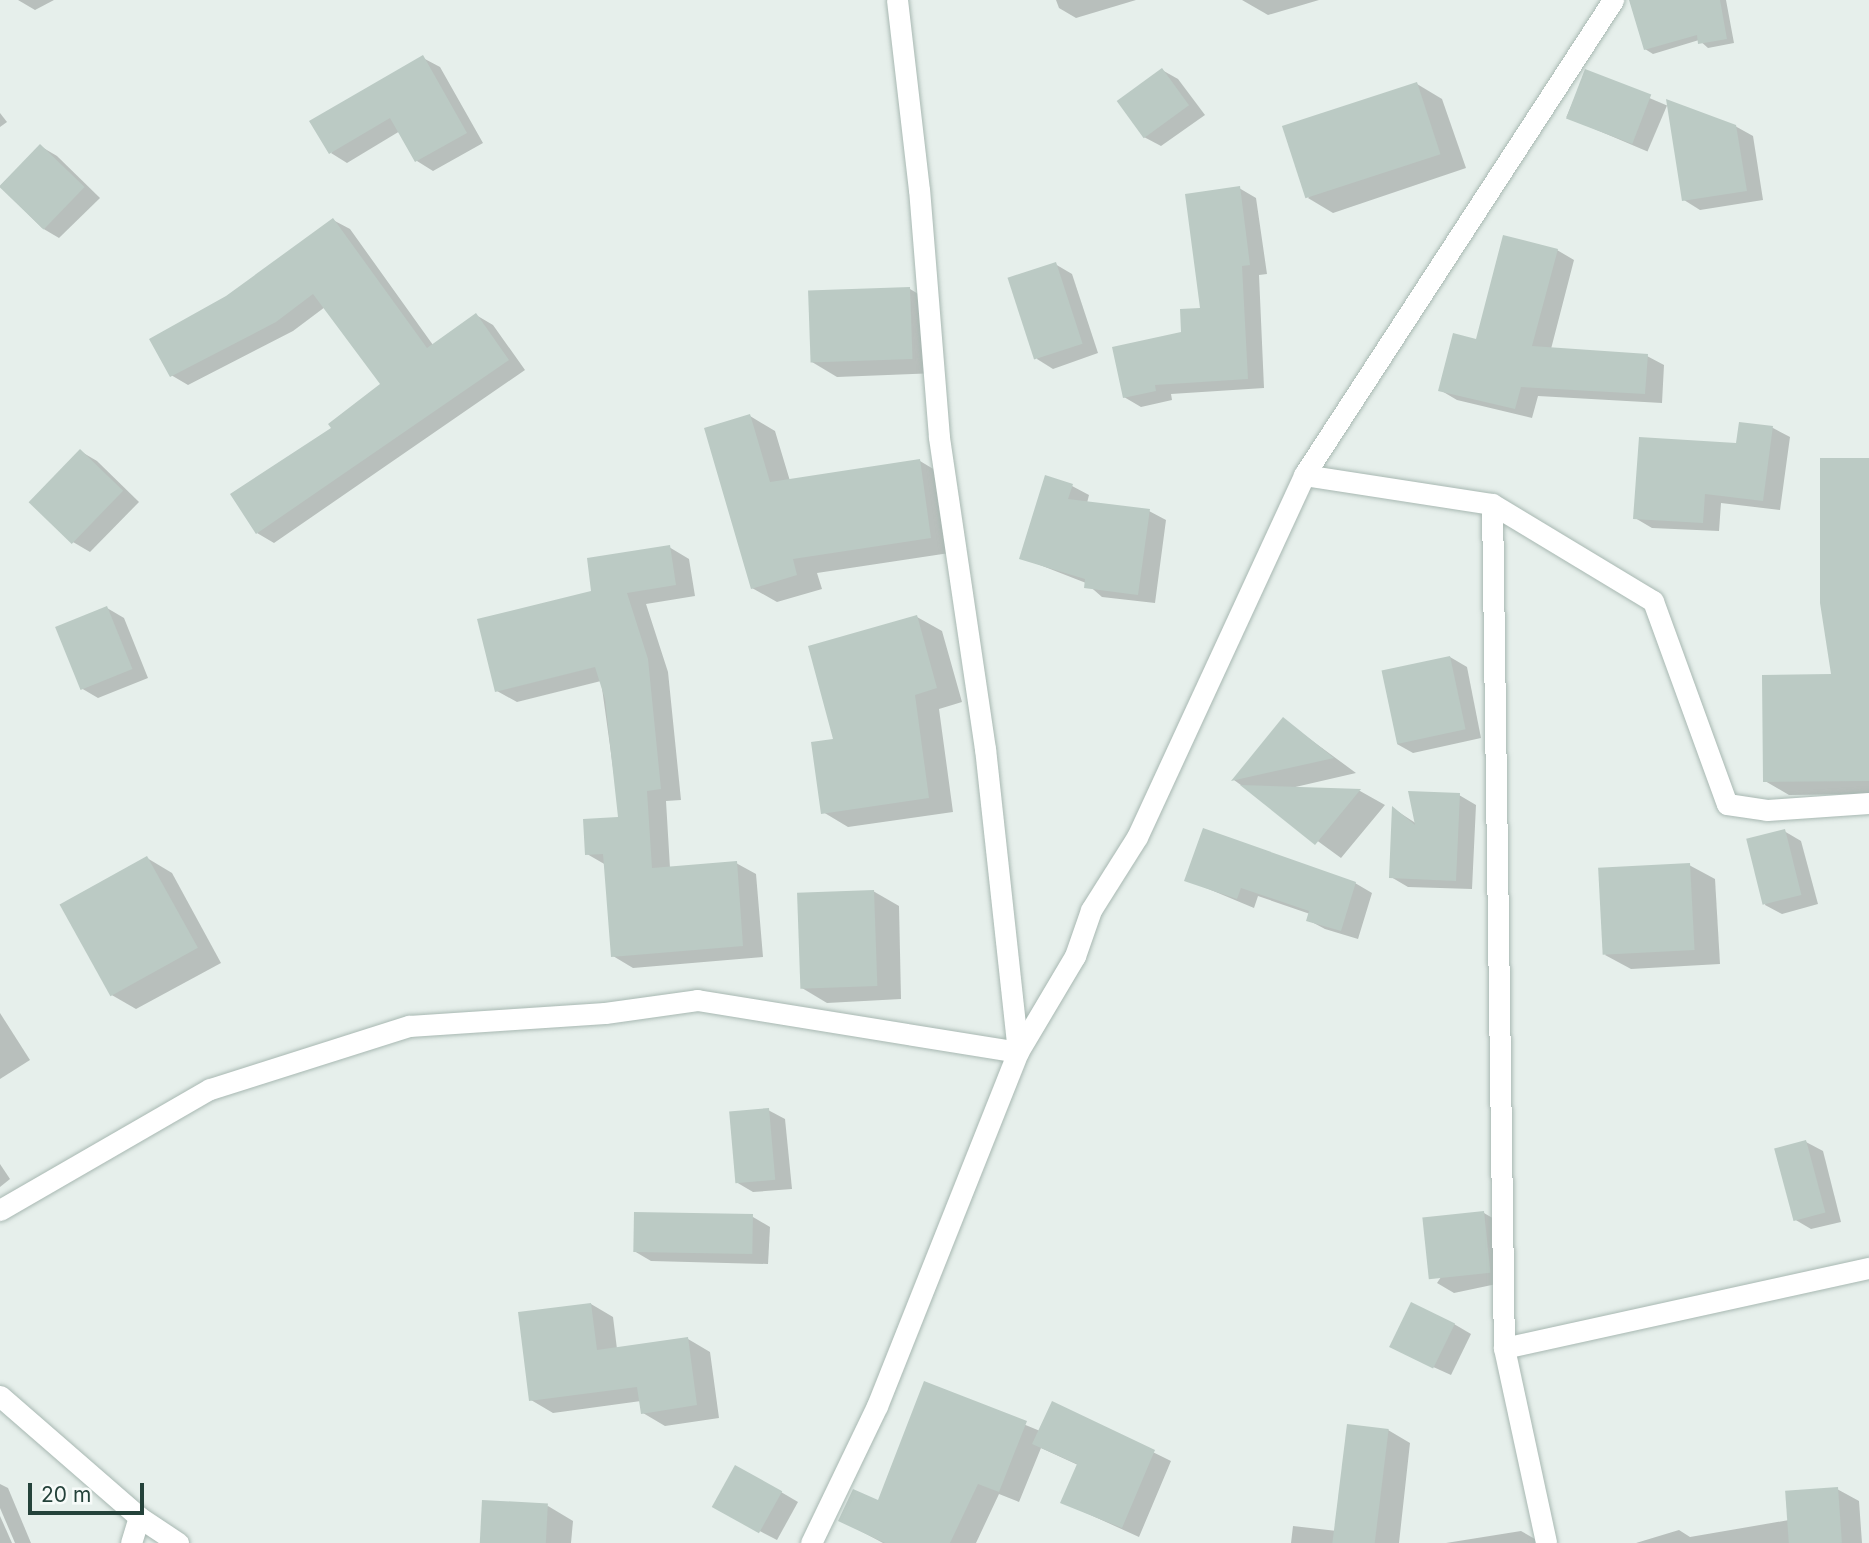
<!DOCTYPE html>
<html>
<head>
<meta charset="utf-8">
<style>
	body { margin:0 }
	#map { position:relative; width:1869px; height:1543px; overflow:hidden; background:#e6efeb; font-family:Inter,sans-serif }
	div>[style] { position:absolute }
	.shadow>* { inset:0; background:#0003; transform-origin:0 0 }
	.building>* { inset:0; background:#bbcac4; transform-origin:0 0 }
	.roads { filter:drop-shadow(0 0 2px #a8b8b2) drop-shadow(0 0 2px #a8b8b2) }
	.minor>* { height:21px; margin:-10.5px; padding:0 10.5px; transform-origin:10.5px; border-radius:10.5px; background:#fff }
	span { translate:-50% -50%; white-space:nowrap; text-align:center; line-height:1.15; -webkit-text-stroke:6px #f7fbf9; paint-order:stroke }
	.scale { position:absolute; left:28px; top:1483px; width:116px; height:32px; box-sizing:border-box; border:4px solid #24423a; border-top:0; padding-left:9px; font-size:21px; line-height:24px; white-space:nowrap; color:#24423a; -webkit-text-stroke:5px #f7fbf9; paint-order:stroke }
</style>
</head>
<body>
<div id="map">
	<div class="shadow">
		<i style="clip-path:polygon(18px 0,54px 0,35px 10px)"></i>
		<i style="clip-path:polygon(1056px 0,1136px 0,1076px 18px,1059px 8px)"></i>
		<i style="clip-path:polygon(1242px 0,1319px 0,1268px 15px)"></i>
		<i style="clip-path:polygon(1680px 0,1726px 0,1734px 43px,1708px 48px,1699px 40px,1653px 54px,1645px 49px)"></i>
		<i style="clip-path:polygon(423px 58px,440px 67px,483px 143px,433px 171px,417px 161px,400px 131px,347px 163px,331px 153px)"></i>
		<i style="clip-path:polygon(1162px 70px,1178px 79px,1205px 115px,1161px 146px,1144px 137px)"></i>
		<i style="left:1586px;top:71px;width:88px;height:50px;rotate:23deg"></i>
		<i style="clip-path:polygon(1417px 84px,1442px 99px,1466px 168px,1333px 213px,1308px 198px)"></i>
		<i style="clip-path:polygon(0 113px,7px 122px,0 127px)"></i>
		<i style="clip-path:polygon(1735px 126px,1753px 136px,1763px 200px,1700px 210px,1684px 200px)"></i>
		<i style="clip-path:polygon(40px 146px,57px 156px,100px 198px,59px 238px,42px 228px,0 186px)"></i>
		<i style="clip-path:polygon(1239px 188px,1256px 198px,1267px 274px,1259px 275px,1264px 388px,1171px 394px,1172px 400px,1141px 407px,1124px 397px,1202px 310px)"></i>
		<i style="clip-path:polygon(333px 220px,350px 229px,433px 345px,476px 315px,493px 325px,525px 370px,274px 543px,257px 533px,333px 429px,382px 384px,325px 307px,293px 331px,188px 385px,171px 375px,227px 298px)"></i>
		<i style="clip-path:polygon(1557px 250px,1574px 260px,1551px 349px,1647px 356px,1664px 365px,1662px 403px,1538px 396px,1532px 418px,1457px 400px,1440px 390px)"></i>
		<i style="clip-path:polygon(1055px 264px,1072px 274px,1098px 353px,1053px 369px,1037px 359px)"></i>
		<i style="clip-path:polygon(910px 289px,935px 304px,938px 373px,837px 377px,812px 362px)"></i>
		<i style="clip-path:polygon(750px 416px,775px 431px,790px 481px,920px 461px,945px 476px,956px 552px,817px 573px,822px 589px,777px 602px,752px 588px)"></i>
		<i style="clip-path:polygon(1741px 424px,1773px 428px,1790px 437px,1780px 510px,1721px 503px,1719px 531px,1652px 528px,1635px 518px,1738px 445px)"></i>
		<i style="clip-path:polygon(80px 451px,97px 461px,139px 502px,90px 552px,73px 542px,31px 501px)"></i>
		<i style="clip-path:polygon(1869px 460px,1869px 794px,1789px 795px,1765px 781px,1833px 676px)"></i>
		<i style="clip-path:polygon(1072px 486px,1089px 495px,1087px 503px,1149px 511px,1166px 520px,1155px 603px,1102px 597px,1086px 583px,1022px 558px)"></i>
		<i style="clip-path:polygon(669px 547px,689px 559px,695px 596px,646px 604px,668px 672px,681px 800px,666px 801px,670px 868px,736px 863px,756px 874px,763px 957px,633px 968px,613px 956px,606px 865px,587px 854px,620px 818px,601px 681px,517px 702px,497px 691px,593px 592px)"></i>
		<i style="clip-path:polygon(107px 608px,124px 618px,148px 678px,98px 698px,81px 688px)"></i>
		<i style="clip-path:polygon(917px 617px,942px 631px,962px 702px,939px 709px,953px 812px,848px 827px,823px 812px,835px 740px)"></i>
		<i style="clip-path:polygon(1450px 657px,1467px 667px,1481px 738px,1413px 753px,1397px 744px)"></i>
		<i style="clip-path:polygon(1284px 720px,1356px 773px,1291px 788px,1360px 791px,1385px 805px,1341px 858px,1234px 780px)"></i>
		<i style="clip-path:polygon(1459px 795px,1476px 805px,1472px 889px,1408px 887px,1391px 877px,1394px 809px,1417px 824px)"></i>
		<i style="clip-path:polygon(1784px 831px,1801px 841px,1818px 904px,1782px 914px,1765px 905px)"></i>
		<i style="clip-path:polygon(147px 858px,172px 873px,221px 963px,136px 1009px,110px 994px)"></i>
		<i style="clip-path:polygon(1689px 865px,1715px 879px,1720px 964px,1631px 969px,1605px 955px)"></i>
		<i style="clip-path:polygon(1187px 880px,1355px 883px,1372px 893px,1358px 939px,1325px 929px,1308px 920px,1310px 914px,1258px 896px,1254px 908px)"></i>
		<i style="clip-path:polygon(873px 891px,899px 906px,901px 999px,827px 1003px,802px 988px)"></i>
		<i style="clip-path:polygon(0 1013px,30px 1060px,0 1079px)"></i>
		<i style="clip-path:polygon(768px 1110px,785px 1119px,792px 1189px,753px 1192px,736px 1182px)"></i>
		<i style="clip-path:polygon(1806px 1142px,1823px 1151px,1841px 1222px,1811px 1229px,1794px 1219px)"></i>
		<i style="clip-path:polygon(0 1164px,10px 1179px,0 1187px)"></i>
		<i style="clip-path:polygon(1484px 1213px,1501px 1223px,1506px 1282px,1454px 1293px,1437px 1283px)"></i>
		<i style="clip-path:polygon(753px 1217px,770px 1227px,768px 1264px,651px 1261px,634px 1251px)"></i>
		<i style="clip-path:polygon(591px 1304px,613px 1317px,617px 1349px,688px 1339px,710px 1352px,719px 1418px,665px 1426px,643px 1413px,641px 1401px,553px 1413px,531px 1400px)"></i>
		<i style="clip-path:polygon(1454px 1324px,1471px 1334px,1451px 1375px,1409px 1356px)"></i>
		<i style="clip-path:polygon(925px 1383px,1040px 1431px,1053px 1403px,1171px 1461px,1139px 1537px,1062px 1502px,1078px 1465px,1041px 1448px,1019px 1502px,999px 1494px,976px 1543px,883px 1543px,840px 1520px,878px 1502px)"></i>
		<i style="clip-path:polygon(1388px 1430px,1410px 1443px,1399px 1543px,1291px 1543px,1293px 1526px,1337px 1531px)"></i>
		<i style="clip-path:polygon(0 1484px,8px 1488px,31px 1543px,15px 1543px,0 1508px)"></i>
		<i style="clip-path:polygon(1837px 1489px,1859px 1501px,1862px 1543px,1636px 1543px,1679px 1530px,1690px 1537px,1789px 1520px)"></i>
		<i style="clip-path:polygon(781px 1492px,798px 1502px,777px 1540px,731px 1516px)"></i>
		<i style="clip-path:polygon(548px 1506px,573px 1521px,571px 1543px,480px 1543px)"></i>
		<i style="clip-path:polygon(0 1516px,12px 1543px,0 1543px)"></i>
		<i style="clip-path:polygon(1521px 1531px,1542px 1543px,1446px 1543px)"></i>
	</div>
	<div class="building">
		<i style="clip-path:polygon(1629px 0,1720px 0,1727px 39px,1698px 44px,1697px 35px,1644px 50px)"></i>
		<i style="clip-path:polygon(423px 55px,467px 133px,415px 162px,390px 118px,329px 154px,309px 121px)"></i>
		<i style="left:1162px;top:68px;width:46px;height:56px;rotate:54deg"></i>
		<i style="left:1585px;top:69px;width:71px;height:53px;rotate:21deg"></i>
		<i style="left:1417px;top:82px;width:76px;height:142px;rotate:72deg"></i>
		<i style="clip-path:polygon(1666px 99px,1736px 125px,1747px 191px,1682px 201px)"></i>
		<i style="left:40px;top:144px;width:62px;height:59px;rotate:44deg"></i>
		<i style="clip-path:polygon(1240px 186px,1250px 265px,1242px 266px,1248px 379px,1155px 385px,1156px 391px,1123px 398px,1112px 347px,1181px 332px,1180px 309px,1200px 308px,1185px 194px)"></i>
		<i style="clip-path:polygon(333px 218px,427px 348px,476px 313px,509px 360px,256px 534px,230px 494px,331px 428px,328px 424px,380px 384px,313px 294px,276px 322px,170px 377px,149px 339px,226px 296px)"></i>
		<i style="clip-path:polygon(1503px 235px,1558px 249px,1532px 346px,1648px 354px,1645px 394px,1521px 387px,1515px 409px,1438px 391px,1453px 333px,1476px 339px)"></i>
		<i style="left:1056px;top:262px;width:86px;height:51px;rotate:72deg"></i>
		<i style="left:910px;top:287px;width:72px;height:102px;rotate:88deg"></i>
		<i style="clip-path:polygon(750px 414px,770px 482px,920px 459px,931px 538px,793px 559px,797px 575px,751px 589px,704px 428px)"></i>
		<i style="clip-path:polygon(1739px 422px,1773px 426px,1763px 501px,1705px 494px,1703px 523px,1633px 519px,1639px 437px,1736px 443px)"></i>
		<i style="left:80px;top:449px;width:60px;height:74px;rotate:44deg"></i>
		<i style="clip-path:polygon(1820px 458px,1869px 458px,1869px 781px,1763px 782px,1762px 675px,1831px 674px,1820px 603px)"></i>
		<i style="clip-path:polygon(1045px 475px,1073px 484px,1068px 499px,1150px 509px,1138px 595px,1084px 588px,1085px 579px,1019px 559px)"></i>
		<i style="clip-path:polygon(670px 545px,676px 585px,627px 593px,648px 659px,661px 789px,647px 791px,652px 868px,737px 861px,743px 946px,611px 957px,603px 854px,585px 855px,583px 819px,618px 817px,605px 699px,595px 667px,495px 692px,477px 619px,591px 591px,587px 558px)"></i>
		<i style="left:107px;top:606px;width:68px;height:56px;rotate:68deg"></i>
		<i style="clip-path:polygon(917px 615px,937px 688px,915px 695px,929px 798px,821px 814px,811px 742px,833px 739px,808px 646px)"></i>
		<i style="left:1450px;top:656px;width:75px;height:70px;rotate:78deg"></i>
		<i style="clip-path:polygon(1283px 717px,1334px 758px,1231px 781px)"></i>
		<i style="clip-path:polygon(1240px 785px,1361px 789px,1315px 845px)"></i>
		<i style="clip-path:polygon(1408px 791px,1460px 793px,1456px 881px,1389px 878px,1392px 806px,1415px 825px)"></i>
		<i style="clip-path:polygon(1203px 828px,1356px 882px,1341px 931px,1306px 921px,1309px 911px,1241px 888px,1237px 899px,1184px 881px)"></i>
		<i style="left:1785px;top:829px;width:68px;height:40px;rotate:76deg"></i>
		<i style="left:147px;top:856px;width:105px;height:100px;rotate:61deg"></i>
		<i style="left:1690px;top:863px;width:87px;height:92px;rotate:87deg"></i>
		<i style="left:874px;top:890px;width:96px;height:77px;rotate:88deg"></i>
		<i style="left:769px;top:1108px;width:72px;height:40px;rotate:85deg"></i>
		<i style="left:1806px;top:1140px;width:75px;height:33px;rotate:75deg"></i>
		<i style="left:1484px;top:1211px;width:62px;height:62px;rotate:84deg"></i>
		<i style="left:634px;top:1212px;width:119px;height:40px;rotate:1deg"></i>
		<i style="left:1411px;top:1302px;width:49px;height:50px;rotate:26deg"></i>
		<i style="clip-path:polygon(591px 1303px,597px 1350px,688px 1337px,697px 1405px,641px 1414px,637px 1387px,529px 1401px,518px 1312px)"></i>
		<i style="clip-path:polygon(924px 1381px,1027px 1421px,999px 1492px,978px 1484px,950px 1543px,885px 1543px,838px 1521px,853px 1489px,878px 1500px)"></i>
		<i style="clip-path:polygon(1052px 1401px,1155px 1450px,1122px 1528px,1060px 1503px,1077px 1464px,1032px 1444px)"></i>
		<i style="left:1347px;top:1424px;width:42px;height:120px;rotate:7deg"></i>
		<i style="left:735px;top:1465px;width:54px;height:48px;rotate:29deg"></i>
		<i style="left:1838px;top:1487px;width:56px;height:53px;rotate:86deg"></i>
		<i style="left:482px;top:1500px;width:66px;height:43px;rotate:3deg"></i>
	</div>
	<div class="roads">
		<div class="minor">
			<i style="left:1304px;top:475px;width:190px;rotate:8.8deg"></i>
			<i style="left:1492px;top:504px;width:188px;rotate:31.1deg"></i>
			<i style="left:1653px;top:601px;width:216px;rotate:70deg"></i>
			<i style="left:1727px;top:804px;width:40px;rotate:8.5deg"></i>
			<i style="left:1767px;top:810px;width:102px;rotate:-3.9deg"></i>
			<i style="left:1492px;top:504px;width:844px;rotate:89.19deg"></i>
			<i style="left:1504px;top:1348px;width:199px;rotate:77.8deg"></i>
			<i style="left:0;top:1210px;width:242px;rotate:-30deg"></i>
			<i style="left:210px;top:1089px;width:209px;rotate:-17.6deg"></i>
			<i style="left:409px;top:1026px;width:196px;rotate:-3.8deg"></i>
			<i style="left:605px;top:1013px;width:93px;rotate:-8deg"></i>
			<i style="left:697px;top:1000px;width:325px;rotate:9.2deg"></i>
			<i style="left:1018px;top:1052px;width:305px;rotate:-96.2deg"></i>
			<i style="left:985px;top:749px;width:315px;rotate:-98.4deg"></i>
			<i style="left:939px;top:437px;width:248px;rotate:-94.6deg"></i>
			<i style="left:919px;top:190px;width:191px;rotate:-96.6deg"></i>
			<i style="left:1504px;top:1348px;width:374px;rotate:-12.4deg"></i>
			<i style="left:0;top:1396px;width:184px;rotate:41deg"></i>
			<i style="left:139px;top:1517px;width:47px;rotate:33.7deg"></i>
			<i style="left:131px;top:1543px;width:27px;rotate:-73deg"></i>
			<i style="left:811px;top:1543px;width:152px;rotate:-64.3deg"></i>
			<i style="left:877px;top:1406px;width:381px;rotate:-68.3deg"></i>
			<i style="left:1018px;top:1052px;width:112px;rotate:-59.3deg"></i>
			<i style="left:1075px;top:956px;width:49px;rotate:-70.8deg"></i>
			<i style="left:1091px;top:910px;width:86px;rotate:-57.8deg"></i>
			<i style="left:1137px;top:837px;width:399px;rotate:-65.2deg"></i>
			<i style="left:1304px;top:475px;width:567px;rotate:-56.95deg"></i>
		</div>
	</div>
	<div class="scale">20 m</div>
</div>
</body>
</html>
